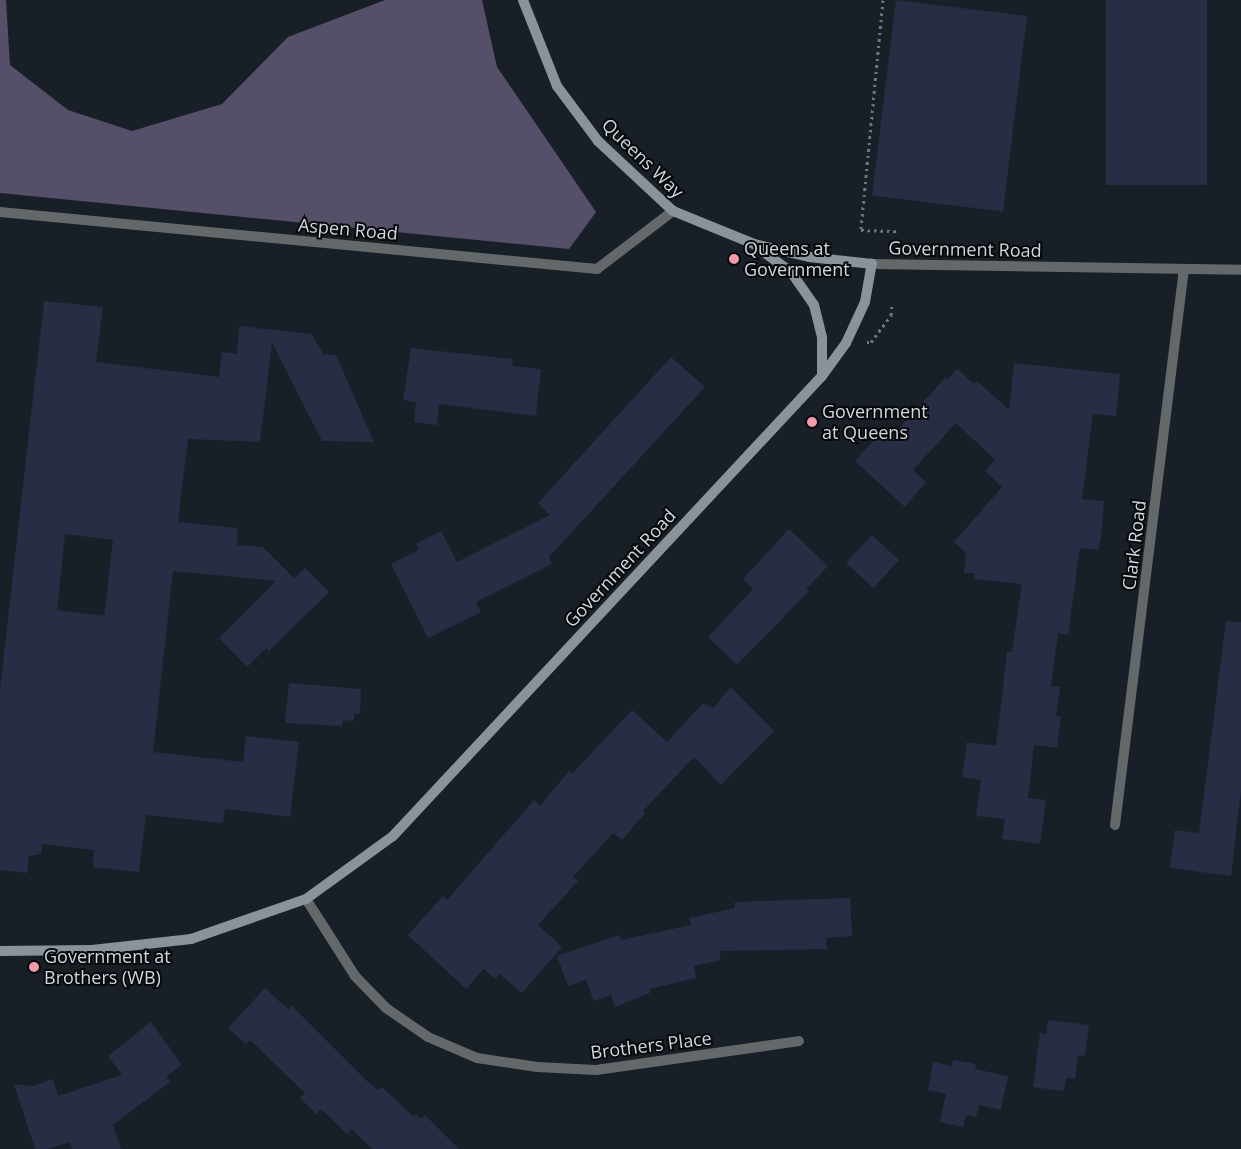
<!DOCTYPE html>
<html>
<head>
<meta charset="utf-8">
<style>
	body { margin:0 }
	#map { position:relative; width:1241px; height:1149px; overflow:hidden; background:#181f27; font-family:"Open Sans",sans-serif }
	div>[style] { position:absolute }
	.forest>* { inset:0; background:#564f6a }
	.building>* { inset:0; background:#282d45; transform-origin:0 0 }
	.path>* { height:3px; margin-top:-1.5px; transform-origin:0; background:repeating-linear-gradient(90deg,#70767d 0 2.5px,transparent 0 6.5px) }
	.street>* { height:10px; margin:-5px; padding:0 5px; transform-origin:5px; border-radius:5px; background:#63696b }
	.secondary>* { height:10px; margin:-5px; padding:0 5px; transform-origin:5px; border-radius:5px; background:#8a9398 }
	.dots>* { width:14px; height:14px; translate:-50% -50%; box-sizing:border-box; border:2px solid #06090c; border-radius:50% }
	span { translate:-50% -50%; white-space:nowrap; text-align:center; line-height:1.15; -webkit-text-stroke:4px #06090c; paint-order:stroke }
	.street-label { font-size:18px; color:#d2d7dc }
	.poi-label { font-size:18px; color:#d2d7dc }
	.left { translate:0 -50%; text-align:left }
</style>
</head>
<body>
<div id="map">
	<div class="forest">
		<i style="clip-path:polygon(0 0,6px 0,10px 65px,68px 110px,132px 131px,222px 104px,288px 37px,385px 0,482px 0,497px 67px,596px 212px,569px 249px,0 193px)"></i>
	</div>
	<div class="building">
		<i style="left:896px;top:0;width:132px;height:197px;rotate:7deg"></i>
		<i style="left:1106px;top:0;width:101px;height:185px"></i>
		<i style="clip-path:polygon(evenodd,44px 301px,103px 307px,96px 362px,219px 377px,222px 352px,237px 354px,239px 326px,312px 334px,323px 354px,336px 355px,374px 442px,322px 441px,272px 343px,260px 442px,188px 439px,178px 522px,238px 528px,237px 545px,263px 547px,294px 578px,305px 568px,329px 592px,269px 651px,266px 648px,247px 667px,219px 638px,276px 581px,173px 571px,153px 752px,243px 762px,246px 736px,299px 742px,290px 817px,225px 809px,223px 823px,146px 815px,139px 872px,93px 867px,94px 850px,42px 844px,41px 854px,29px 856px,27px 873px,0 870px,0 689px,44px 301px,65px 534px,113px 540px,104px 616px,57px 610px,65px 534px)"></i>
		<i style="clip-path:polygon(411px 348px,513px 359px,512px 366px,541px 369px,536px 416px,439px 404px,437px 425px,414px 422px,416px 402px,403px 400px)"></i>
		<i style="clip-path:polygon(671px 357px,705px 387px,549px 557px,552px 564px,476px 602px,481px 612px,428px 638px,391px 564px,419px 550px,416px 544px,441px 531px,457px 562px,550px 515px,538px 503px)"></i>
		<i style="clip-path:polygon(1014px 363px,1120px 374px,1116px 416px,1093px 414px,1082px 499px,1104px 501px,1101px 539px,1098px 550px,1080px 548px,1068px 635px,1058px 633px,1051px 686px,1060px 687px,1056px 716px,1061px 717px,1057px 748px,1034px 745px,1028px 798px,1046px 800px,1040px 844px,1002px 839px,1005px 819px,976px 816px,981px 780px,962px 777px,967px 742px,996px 746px,1007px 652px,1012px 652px,1022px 584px,974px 579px,975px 573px,964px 573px,966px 553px,954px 542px,1002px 487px,985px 471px,995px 460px,956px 423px,913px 470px,926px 482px,905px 507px,855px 461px,884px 429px,892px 436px,946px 377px,948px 379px,957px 369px,974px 384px,977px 381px,1009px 410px)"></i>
		<i style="clip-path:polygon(789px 529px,828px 566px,806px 589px,809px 591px,737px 665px,708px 637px,753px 589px,743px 579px)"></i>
		<i style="left:872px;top:535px;width:37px;height:38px;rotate:43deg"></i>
		<i style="clip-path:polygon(1226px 621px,1241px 622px,1241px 791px,1231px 876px,1170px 868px,1175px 830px,1199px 833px)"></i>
		<i style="clip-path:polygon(289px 683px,361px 689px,360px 714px,354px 714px,354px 721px,343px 720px,342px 726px,285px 723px)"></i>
		<i style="clip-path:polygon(731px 687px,774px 731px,721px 785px,694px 757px,643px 811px,645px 813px,622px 840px,613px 833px,573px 877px,578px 881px,538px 925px,562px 947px,522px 993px,500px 974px,495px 979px,484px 969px,466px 989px,408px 935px,443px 896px,447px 900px,534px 800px,540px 806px,569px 771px,572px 774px,632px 710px,667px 742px,703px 703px,713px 708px)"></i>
		<i style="clip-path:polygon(850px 898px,852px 936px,826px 938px,827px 949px,719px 951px,721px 960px,694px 966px,696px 978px,649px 989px,650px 993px,615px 1007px,611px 995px,594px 1001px,586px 980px,568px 986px,557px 956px,619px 935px,621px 940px,691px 925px,689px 918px,735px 908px,735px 902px)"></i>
		<i style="clip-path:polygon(265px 988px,280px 1002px,289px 1009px,292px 1006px,368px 1082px,378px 1090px,382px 1087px,414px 1117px,416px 1114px,421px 1119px,425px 1115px,459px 1149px,372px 1149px,351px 1129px,347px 1134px,321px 1109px,316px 1114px,300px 1098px,305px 1093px,250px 1040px,246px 1044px,228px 1028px)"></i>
		<i style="clip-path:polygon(1048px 1020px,1089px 1025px,1085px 1056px,1078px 1055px,1075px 1079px,1066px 1078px,1064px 1091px,1033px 1087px,1040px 1033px,1046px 1034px)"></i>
		<i style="clip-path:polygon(151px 1022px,182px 1065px,166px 1077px,170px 1082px,113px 1125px,121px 1149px,72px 1149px,70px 1142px,47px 1149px,35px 1149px,14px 1084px,32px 1086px,53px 1079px,58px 1096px,122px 1075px,108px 1056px)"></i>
		<i style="clip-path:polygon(953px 1060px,976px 1064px,975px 1069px,1008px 1076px,1001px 1110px,979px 1105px,976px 1117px,966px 1115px,963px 1127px,940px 1122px,946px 1094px,928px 1090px,933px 1062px,952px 1066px)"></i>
	</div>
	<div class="path">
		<i style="left:883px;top:0;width:231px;rotate:95.5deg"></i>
		<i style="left:861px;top:230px;width:38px;rotate:2deg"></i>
		<i style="left:867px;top:342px;width:4px"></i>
		<i style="left:871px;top:342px;width:34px;rotate:-53deg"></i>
		<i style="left:891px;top:315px;width:9px;rotate:-84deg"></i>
	</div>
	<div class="street">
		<i style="left:0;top:212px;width:600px;rotate:5.45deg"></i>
		<i style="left:597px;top:269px;width:96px;rotate:-37.3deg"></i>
		<i style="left:872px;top:264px;width:369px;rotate:0.9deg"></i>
		<i style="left:1115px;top:825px;width:560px;rotate:-82.93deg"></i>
		<i style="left:306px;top:899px;width:91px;rotate:57.5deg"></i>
		<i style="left:355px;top:976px;width:45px;rotate:45.9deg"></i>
		<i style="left:386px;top:1008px;width:51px;rotate:34.6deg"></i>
		<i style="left:428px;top:1037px;width:53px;rotate:23.2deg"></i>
		<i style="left:477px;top:1058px;width:61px;rotate:8.5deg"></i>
		<i style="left:537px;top:1067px;width:59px;rotate:2.9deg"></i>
		<i style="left:596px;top:1070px;width:205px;rotate:-8.1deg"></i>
	</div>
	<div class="secondary">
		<i style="left:757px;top:247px;width:42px;rotate:36.3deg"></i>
		<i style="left:791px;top:272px;width:40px;rotate:55.1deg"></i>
		<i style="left:814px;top:305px;width:34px;rotate:76deg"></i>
		<i style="left:822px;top:338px;width:38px;rotate:90deg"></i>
		<i style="left:0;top:951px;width:92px;rotate:-0.6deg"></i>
		<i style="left:92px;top:950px;width:100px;rotate:-6.3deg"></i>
		<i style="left:191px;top:939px;width:122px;rotate:-19.2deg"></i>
		<i style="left:306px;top:899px;width:107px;rotate:-35.9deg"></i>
		<i style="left:393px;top:836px;width:629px;rotate:-47deg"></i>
		<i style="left:822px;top:376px;width:41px;rotate:-54deg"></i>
		<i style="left:846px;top:343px;width:45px;rotate:-65.1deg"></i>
		<i style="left:865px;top:302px;width:39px;rotate:-80deg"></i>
		<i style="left:872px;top:264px;width:63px;rotate:-173.7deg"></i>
		<i style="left:809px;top:257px;width:57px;rotate:-166.7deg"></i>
		<i style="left:754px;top:244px;width:87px;rotate:-157.8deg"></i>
		<i style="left:673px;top:211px;width:103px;rotate:-137deg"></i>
		<i style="left:598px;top:141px;width:69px;rotate:-126.7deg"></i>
		<i style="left:557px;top:86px;width:92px;rotate:-111.6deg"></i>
	</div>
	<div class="dots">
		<i style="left:734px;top:259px;background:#f39aab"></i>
		<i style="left:812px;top:422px;background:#f39aab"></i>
		<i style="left:34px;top:967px;background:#f39aab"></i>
	</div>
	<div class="street-label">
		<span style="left:643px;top:158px;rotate:44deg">Queens Way</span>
		<span style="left:348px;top:229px;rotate:5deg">Aspen Road</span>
		<span style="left:965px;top:249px;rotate:1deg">Government Road</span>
		<span style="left:1134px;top:545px;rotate:-83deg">Clark Road</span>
		<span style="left:620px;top:568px;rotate:-47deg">Government Road</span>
		<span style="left:651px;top:1045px;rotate:-7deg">Brothers Place</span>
	</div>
	<div class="poi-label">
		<span class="left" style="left:744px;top:259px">Queens at<br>Government</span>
		<span class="left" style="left:822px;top:422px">Government<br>at Queens</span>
		<span class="left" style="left:44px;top:967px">Government at<br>Brothers (WB)</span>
	</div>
</div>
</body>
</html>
